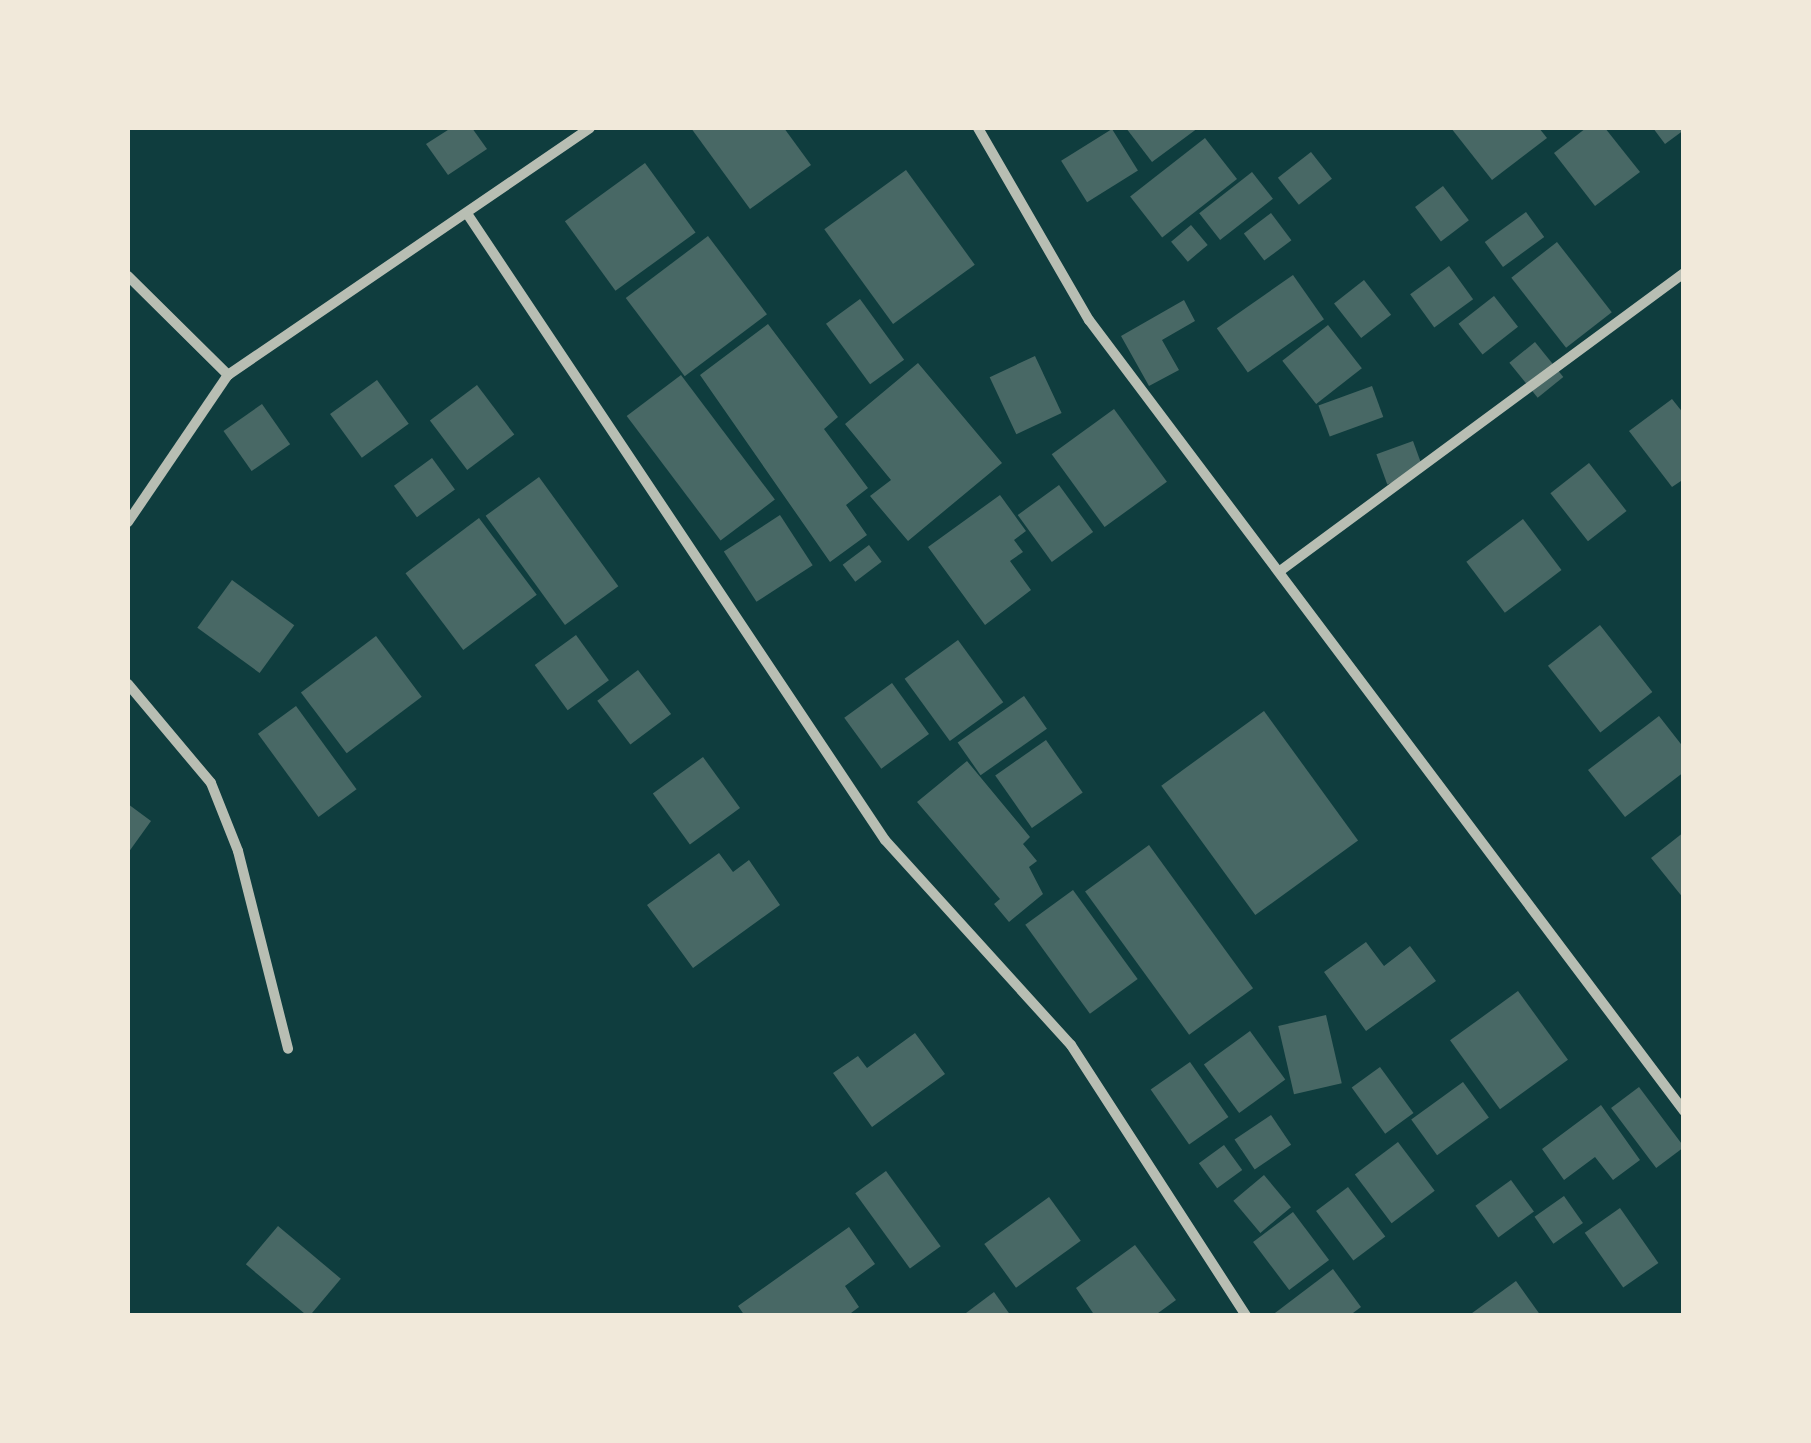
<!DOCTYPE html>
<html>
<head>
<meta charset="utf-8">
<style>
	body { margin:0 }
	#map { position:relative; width:1811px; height:1443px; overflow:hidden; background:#0f3d3e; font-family:Poppins,sans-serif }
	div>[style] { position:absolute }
	.building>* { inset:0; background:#486865; transform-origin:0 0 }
	.minor>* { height:10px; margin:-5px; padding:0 5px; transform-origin:5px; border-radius:5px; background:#b8beb3 }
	span { translate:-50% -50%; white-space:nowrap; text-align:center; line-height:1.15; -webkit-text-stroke:8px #f1e9da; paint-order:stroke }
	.frame { position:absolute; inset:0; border:130px solid #f1e9da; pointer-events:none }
</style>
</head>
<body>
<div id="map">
	<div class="building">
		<i style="clip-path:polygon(451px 128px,472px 128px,487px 149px,448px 175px,426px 144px)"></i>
		<i style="clip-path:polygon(691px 128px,784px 128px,811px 165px,750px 209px)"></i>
		<i style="clip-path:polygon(1126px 128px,1198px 128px,1152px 162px)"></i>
		<i style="clip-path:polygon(1451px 128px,1539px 128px,1547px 138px,1492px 180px)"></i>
		<i style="clip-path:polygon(1586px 128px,1605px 128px,1640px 172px,1595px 206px,1554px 153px)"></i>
		<i style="clip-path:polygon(1653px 128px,1684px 128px,1684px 130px,1665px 144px)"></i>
		<i style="left:1112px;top:129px;width:49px;height:60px;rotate:58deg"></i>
		<i style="left:1205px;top:138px;width:52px;height:95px;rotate:52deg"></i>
		<i style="left:1311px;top:152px;width:34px;height:42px;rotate:52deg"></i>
		<i style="left:645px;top:163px;width:86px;height:99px;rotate:54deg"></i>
		<i style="left:906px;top:170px;width:117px;height:101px;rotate:54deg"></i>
		<i style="left:1252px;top:172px;width:34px;height:67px;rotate:52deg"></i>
		<i style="left:1443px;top:186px;width:43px;height:35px;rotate:53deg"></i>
		<i style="left:1526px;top:212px;width:31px;height:51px;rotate:54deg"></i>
		<i style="left:1271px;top:213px;width:34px;height:34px;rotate:53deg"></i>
		<i style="left:1191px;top:225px;width:26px;height:26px;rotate:50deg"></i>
		<i style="left:708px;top:236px;width:98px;height:103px;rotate:53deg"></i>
		<i style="left:1557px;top:242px;width:89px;height:58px;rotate:52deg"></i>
		<i style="left:1449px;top:266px;width:41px;height:48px;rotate:54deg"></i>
		<i style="left:1293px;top:275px;width:54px;height:93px;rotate:55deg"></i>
		<i style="left:1364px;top:280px;width:44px;height:38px;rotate:52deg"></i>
		<i style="left:1494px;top:296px;width:39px;height:45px;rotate:52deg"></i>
		<i style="left:860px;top:299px;width:75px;height:42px;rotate:54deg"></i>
		<i style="clip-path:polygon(1184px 300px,1195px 321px,1162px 340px,1179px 370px,1149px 386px,1121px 336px)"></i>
		<i style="clip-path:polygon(768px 324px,838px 417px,824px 429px,868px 488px,846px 505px,867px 535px,830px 562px,700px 375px)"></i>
		<i style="left:1328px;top:325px;width:55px;height:58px;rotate:52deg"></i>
		<i style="left:1535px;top:342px;width:45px;height:33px;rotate:51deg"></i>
		<i style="left:1035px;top:356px;width:63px;height:50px;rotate:65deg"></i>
		<i style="clip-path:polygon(918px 363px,1002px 463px,908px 541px,870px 496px,891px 480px,845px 424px)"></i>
		<i style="left:681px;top:375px;width:156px;height:68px;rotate:53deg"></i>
		<i style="left:377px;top:380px;width:54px;height:58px;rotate:54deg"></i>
		<i style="left:477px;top:385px;width:62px;height:59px;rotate:53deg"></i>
		<i style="left:1372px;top:386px;width:33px;height:57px;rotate:70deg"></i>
		<i style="clip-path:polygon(1672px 399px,1684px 414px,1684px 479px,1672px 487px,1629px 431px)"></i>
		<i style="left:262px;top:404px;width:49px;height:47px;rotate:55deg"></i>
		<i style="left:1114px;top:409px;width:90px;height:77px;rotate:54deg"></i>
		<i style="left:1413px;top:441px;width:32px;height:39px;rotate:70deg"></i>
		<i style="left:432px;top:458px;width:39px;height:47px;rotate:54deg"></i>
		<i style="left:1589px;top:463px;width:61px;height:49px;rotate:52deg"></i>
		<i style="left:539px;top:477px;width:135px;height:66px;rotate:54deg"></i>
		<i style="left:1059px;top:485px;width:58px;height:51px;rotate:54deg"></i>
		<i style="clip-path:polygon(1000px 495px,1026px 531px,1014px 540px,1023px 552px,1010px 561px,1031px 590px,985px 625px,928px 547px)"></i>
		<i style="left:780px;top:515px;width:60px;height:67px;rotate:57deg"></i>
		<i style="left:479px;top:518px;width:96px;height:92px;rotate:53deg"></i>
		<i style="left:1523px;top:519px;width:64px;height:71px;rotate:53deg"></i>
		<i style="left:869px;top:545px;width:21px;height:33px;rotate:53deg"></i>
		<i style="left:232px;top:580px;width:77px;height:59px;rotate:36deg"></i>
		<i style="left:1600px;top:625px;width:85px;height:66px;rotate:52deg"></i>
		<i style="left:576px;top:635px;width:56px;height:51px;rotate:54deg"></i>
		<i style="left:376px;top:636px;width:76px;height:94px;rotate:53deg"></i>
		<i style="left:958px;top:640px;width:77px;height:66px;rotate:54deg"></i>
		<i style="left:638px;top:670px;width:55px;height:51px;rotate:53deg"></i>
		<i style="left:892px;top:683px;width:63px;height:59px;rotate:54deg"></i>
		<i style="left:1024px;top:696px;width:40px;height:81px;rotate:55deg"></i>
		<i style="left:296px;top:706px;width:103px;height:47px;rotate:54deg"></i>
		<i style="left:1264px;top:711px;width:160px;height:127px;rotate:54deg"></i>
		<i style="clip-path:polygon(1659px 716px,1684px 748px,1684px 772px,1625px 817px,1588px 770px)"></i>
		<i style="left:1046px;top:740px;width:64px;height:62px;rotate:55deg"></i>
		<i style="left:703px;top:757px;width:63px;height:62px;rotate:54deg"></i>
		<i style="clip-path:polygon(967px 761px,1030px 837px,1023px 844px,1037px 861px,1029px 867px,1043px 894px,1009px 922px,994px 904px,1000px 899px,917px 802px)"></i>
		<i style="clip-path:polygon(128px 804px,151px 821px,128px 853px)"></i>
		<i style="clip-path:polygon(1684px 832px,1684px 899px,1651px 858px)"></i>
		<i style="left:1149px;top:845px;width:177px;height:79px;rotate:54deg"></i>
		<i style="clip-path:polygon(719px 853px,733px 872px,749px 860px,780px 905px,693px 968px,647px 905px)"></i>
		<i style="left:1073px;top:890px;width:110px;height:59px;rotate:54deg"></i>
		<i style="clip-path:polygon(1366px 942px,1384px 966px,1410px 946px,1436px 981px,1366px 1031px,1324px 972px)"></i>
		<i style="left:1518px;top:991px;width:85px;height:84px;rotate:54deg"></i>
		<i style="left:1326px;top:1015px;width:70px;height:49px;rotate:77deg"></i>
		<i style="left:1250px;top:1031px;width:60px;height:57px;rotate:54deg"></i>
		<i style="clip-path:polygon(915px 1033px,945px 1074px,872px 1127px,833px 1073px,858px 1056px,867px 1068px)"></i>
		<i style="left:1190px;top:1062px;width:67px;height:48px;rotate:55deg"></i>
		<i style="left:1380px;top:1067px;width:57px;height:35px;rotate:54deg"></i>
		<i style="left:1463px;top:1082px;width:44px;height:64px;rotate:54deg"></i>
		<i style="left:1639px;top:1087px;width:75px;height:35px;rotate:53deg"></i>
		<i style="clip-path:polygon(1601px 1105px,1640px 1160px,1613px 1180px,1595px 1157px,1564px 1180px,1542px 1149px)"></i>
		<i style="left:1271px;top:1115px;width:36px;height:44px;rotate:56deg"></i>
		<i style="left:1398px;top:1142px;width:61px;height:54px;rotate:53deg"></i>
		<i style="left:1224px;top:1145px;width:31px;height:31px;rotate:54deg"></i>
		<i style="left:886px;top:1171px;width:93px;height:38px;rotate:54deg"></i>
		<i style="left:1264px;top:1175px;width:42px;height:40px;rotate:50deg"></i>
		<i style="left:1511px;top:1180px;width:39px;height:44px;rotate:54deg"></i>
		<i style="left:1348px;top:1187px;width:62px;height:40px;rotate:53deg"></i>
		<i style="left:1564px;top:1196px;width:33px;height:36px;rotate:55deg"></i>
		<i style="left:1049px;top:1197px;width:54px;height:80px;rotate:54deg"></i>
		<i style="left:1620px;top:1208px;width:67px;height:43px;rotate:55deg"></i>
		<i style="left:1293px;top:1212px;width:60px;height:50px;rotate:53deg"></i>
		<i style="left:278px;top:1226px;width:82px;height:50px;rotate:40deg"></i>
		<i style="clip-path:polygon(849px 1227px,875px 1264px,845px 1286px,859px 1307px,847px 1316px,745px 1316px,738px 1306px)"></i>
		<i style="clip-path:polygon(1135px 1245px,1176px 1300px,1154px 1316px,1095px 1316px,1076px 1288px)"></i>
		<i style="clip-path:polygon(1333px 1269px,1361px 1307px,1349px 1316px,1271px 1316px)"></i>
		<i style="clip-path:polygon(1516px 1281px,1541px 1316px,1468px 1316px)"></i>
		<i style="clip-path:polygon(994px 1292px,1011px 1316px,962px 1316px)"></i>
	</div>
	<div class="minor">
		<i style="left:978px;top:128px;width:222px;rotate:60deg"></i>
		<i style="left:1089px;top:320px;width:990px;rotate:53.05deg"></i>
		<i style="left:468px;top:215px;width:751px;rotate:56.29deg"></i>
		<i style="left:885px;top:840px;width:277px;rotate:47.8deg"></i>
		<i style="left:1071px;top:1045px;width:323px;rotate:57.1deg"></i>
		<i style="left:128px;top:276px;width:141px;rotate:44.7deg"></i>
		<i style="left:128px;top:522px;width:178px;rotate:-55.8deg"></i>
		<i style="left:228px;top:375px;width:438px;rotate:-34.3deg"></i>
		<i style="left:1280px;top:571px;width:502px;rotate:-36.41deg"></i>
		<i style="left:128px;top:684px;width:129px;rotate:50deg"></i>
		<i style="left:211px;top:783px;width:73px;rotate:68.3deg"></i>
		<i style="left:238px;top:851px;width:204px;rotate:75.8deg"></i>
	</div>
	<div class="frame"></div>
</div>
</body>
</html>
